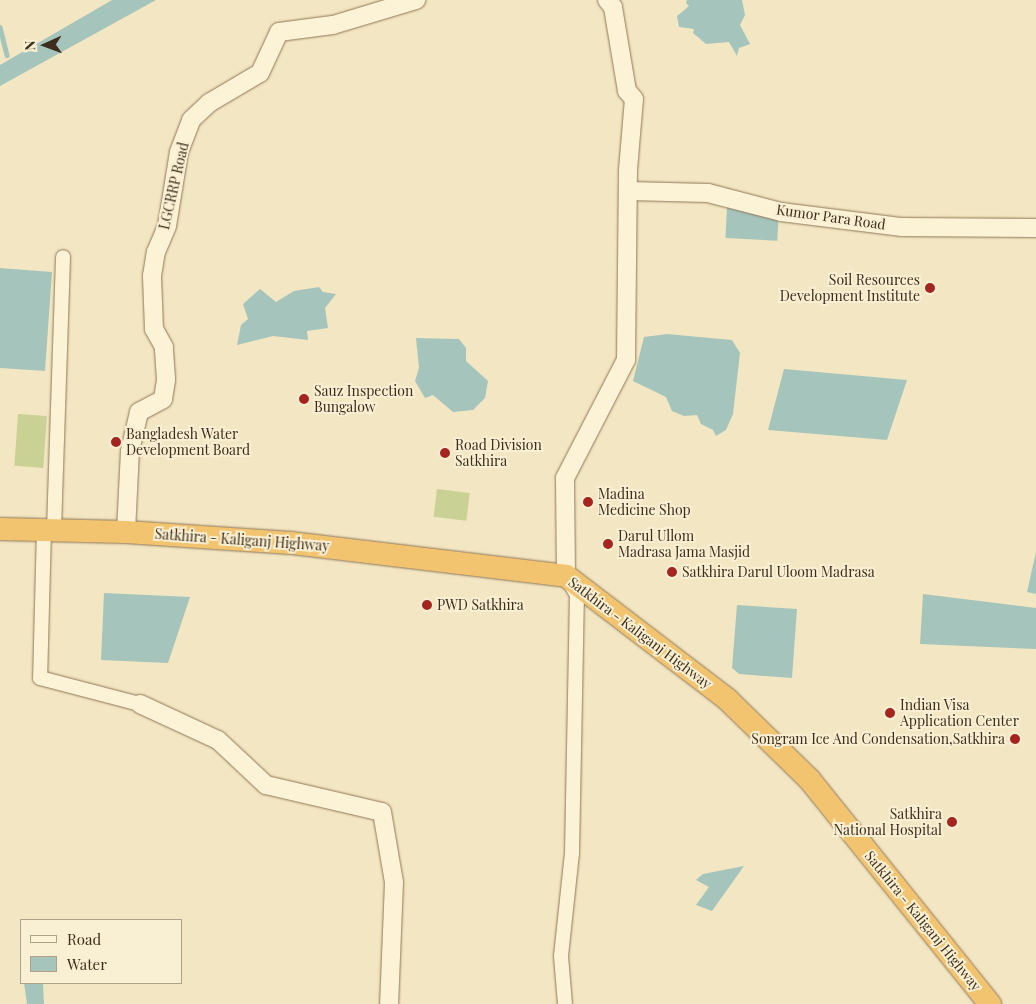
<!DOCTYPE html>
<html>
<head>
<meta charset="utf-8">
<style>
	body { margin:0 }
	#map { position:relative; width:1036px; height:1004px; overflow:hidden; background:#f3e6c2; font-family:"Playfair Display",serif }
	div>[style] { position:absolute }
	.green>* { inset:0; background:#c9d294; transform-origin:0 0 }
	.water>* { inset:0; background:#a5c5bc; transform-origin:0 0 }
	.stream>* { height:4.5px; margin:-2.25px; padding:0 2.25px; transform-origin:2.25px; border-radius:2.25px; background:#a5c5bc }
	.roads { filter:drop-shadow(0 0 1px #8f7757) drop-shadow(0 0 1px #8f7757) }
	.minor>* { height:14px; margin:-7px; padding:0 7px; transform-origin:7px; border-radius:7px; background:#fcf2d6 }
	.tertiary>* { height:18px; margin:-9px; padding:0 9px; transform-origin:9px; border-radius:9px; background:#fcf2d6 }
	.trunk>* { height:22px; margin:-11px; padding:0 11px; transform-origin:11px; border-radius:11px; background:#f2c470 }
	.dots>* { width:14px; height:14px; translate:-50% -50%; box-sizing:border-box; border:2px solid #f9efd2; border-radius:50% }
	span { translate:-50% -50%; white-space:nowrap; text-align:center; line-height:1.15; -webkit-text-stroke:4px #f9efd2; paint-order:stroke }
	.street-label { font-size:14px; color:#3d2d1d }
	.poi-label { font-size:14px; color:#3d2d1d }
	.right { translate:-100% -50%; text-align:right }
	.left { translate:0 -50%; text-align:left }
	.legend { position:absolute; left:20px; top:919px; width:162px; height:65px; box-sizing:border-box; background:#f9efd2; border:1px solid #aea18a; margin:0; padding:6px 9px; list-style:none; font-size:15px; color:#3d2d1d }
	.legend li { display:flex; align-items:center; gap:10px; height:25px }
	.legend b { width:25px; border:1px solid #aea18a }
	.north { position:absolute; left:20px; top:20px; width:50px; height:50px; -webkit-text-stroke:4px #f9efd2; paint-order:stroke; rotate:268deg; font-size:14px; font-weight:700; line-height:20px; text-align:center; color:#3d2d1d }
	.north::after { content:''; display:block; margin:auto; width:18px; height:22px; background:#3d2d1d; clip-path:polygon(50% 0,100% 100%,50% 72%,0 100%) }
</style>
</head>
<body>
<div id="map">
	<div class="green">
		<i style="left:18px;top:414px;width:29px;height:52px;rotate:4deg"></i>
		<i style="left:437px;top:489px;width:33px;height:28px;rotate:7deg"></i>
	</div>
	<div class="water">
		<i style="clip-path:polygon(112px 0,156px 0,0 86px,0 65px)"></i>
		<i style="clip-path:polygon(687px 0,742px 0,745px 15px,740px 25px,750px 44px,739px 48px,737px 56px,729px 42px,706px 44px,693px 33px,694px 29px,679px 27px,677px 16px,689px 6px,686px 3px)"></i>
		<i style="left:727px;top:208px;width:52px;height:30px;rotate:3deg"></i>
		<i style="clip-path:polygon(0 268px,52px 272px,45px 371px,0 368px)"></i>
		<i style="clip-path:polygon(319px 287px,323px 292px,336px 294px,325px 308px,328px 328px,307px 331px,308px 340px,273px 336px,237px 345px,241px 325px,248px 319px,243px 304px,260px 289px,276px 302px,294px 291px)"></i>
		<i style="clip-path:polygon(667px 334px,732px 340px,740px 353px,733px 414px,726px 430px,716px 436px,713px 430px,701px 424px,697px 415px,684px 416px,672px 411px,666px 397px,633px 381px,644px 337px)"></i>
		<i style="clip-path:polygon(416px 338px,459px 339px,466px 348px,466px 361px,488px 381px,485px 398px,473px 410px,453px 412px,433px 395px,425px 398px,415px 381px,419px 368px)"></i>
		<i style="clip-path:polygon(784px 369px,907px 380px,887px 440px,768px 430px)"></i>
		<i style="clip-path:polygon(1036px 552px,1036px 594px,1027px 592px)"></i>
		<i style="clip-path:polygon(104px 593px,190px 597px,168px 663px,101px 660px)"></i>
		<i style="clip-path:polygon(923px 594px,1036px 608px,1036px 649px,920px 644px)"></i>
		<i style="clip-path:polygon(737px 605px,797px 609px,792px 678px,739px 674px,732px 668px)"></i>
		<i style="clip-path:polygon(744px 866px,712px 911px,696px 905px,709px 887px,696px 880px,703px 874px)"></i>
		<i style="clip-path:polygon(24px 983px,43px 983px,44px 1004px,27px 1004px)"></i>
	</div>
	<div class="stream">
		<i style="left:0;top:27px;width:29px;rotate:76deg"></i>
	</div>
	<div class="roads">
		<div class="minor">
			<i style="left:44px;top:529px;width:149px;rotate:91.5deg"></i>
			<i style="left:40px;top:678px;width:103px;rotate:14.6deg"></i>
			<i style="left:54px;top:529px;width:272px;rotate:-88.1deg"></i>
			<i style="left:565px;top:1004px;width:48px;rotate:-94.8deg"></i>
			<i style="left:561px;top:956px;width:104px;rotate:-83.9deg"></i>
			<i style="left:572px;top:853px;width:258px;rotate:-88.9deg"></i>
			<i style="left:577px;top:595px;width:14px;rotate:-120deg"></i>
		</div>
		<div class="tertiary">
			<i style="left:628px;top:191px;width:80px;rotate:1.4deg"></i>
			<i style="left:708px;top:193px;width:75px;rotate:14.6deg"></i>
			<i style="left:781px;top:212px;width:122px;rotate:7.1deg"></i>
			<i style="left:902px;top:227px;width:134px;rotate:0.4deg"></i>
			<i style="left:126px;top:532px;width:81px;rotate:-87.2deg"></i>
			<i style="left:130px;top:451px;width:40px;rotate:-77deg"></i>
			<i style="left:139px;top:412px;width:27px;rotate:-28deg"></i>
			<i style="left:163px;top:399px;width:20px;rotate:-81deg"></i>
			<i style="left:166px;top:379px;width:32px;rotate:-94deg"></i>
			<i style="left:164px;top:347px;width:21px;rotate:-119deg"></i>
			<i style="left:154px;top:329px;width:53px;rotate:-92.2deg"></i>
			<i style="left:152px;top:276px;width:24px;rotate:-81deg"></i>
			<i style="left:156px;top:252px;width:28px;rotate:-67deg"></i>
			<i style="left:167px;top:226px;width:75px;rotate:-80.8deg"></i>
			<i style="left:179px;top:152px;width:34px;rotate:-69deg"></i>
			<i style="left:191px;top:120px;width:25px;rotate:-43deg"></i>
			<i style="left:209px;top:103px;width:59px;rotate:-30.5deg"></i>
			<i style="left:260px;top:73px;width:45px;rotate:-65.1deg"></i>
			<i style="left:279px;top:32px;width:54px;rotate:-7.4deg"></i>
			<i style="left:333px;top:25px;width:87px;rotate:-16.8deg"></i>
			<i style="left:566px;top:576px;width:98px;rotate:-90.6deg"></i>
			<i style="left:565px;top:478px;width:133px;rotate:-62.7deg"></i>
			<i style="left:626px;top:360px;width:190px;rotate:-89.4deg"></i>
			<i style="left:628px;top:170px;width:71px;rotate:-85.2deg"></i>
			<i style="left:634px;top:99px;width:11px;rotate:-131deg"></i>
			<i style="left:627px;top:91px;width:85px;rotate:-99.5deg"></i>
			<i style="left:613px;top:7px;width:9px;rotate:-131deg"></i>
			<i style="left:140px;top:704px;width:86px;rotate:24.8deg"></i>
			<i style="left:218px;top:740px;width:66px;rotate:43.2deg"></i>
			<i style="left:266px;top:785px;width:119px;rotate:13.1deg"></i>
			<i style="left:382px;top:812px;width:71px;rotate:80.3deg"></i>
			<i style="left:394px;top:882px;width:122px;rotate:92.3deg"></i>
		</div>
		<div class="trunk">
			<i style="left:0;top:529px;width:126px;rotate:1.4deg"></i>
			<i style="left:126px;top:532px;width:165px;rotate:3.8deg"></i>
			<i style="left:291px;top:543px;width:277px;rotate:6.8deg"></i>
			<i style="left:566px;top:576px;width:204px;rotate:37.4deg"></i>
			<i style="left:728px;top:700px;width:113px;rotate:44.3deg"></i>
			<i style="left:809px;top:779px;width:289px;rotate:51.2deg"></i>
		</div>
	</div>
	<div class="dots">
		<i style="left:930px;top:288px;background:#a42420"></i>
		<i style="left:304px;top:399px;background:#a42420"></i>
		<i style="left:116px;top:442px;background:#a42420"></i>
		<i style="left:445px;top:453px;background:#a42420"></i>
		<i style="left:588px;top:502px;background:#a42420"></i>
		<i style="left:608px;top:544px;background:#a42420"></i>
		<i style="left:672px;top:572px;background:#a42420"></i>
		<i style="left:427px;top:605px;background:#a42420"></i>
		<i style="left:890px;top:713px;background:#a42420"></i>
		<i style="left:1015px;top:739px;background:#a42420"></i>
		<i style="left:952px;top:822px;background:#a42420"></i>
	</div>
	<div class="street-label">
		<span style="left:174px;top:186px;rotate:-77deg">LGCRRP Road</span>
		<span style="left:831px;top:217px;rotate:8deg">Kumor Para Road</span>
		<span style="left:242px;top:540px;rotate:4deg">Satkhira - Kaliganj Highway</span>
		<span style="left:640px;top:633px;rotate:37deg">Satkhira - Kaliganj Highway</span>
		<span style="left:923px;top:921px;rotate:51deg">Satkhira - Kaliganj Highway</span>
	</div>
	<div class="poi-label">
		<span class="right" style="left:920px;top:288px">Soil Resources<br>Development Institute</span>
		<span class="left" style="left:314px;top:399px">Sauz Inspection<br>Bungalow</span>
		<span class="left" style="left:126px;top:442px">Bangladesh Water<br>Development Board</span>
		<span class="left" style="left:455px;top:453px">Road Division<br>Satkhira</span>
		<span class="left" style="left:598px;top:502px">Madina<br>Medicine Shop</span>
		<span class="left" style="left:618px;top:544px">Darul Ullom<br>Madrasa Jama Masjid</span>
		<span class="left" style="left:682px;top:572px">Satkhira Darul Uloom Madrasa</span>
		<span class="left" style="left:437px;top:605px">PWD Satkhira</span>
		<span class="left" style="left:900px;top:713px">Indian Visa<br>Application Center</span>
		<span class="right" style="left:1005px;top:739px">Songram Ice And Condensation,Satkhira</span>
		<span class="right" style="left:942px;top:822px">Satkhira<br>National Hospital</span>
	</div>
	<ul class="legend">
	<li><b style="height:6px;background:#fcf2d6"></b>Road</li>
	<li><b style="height:14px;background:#a5c5bc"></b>Water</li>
	</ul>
	<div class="north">N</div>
</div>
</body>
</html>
